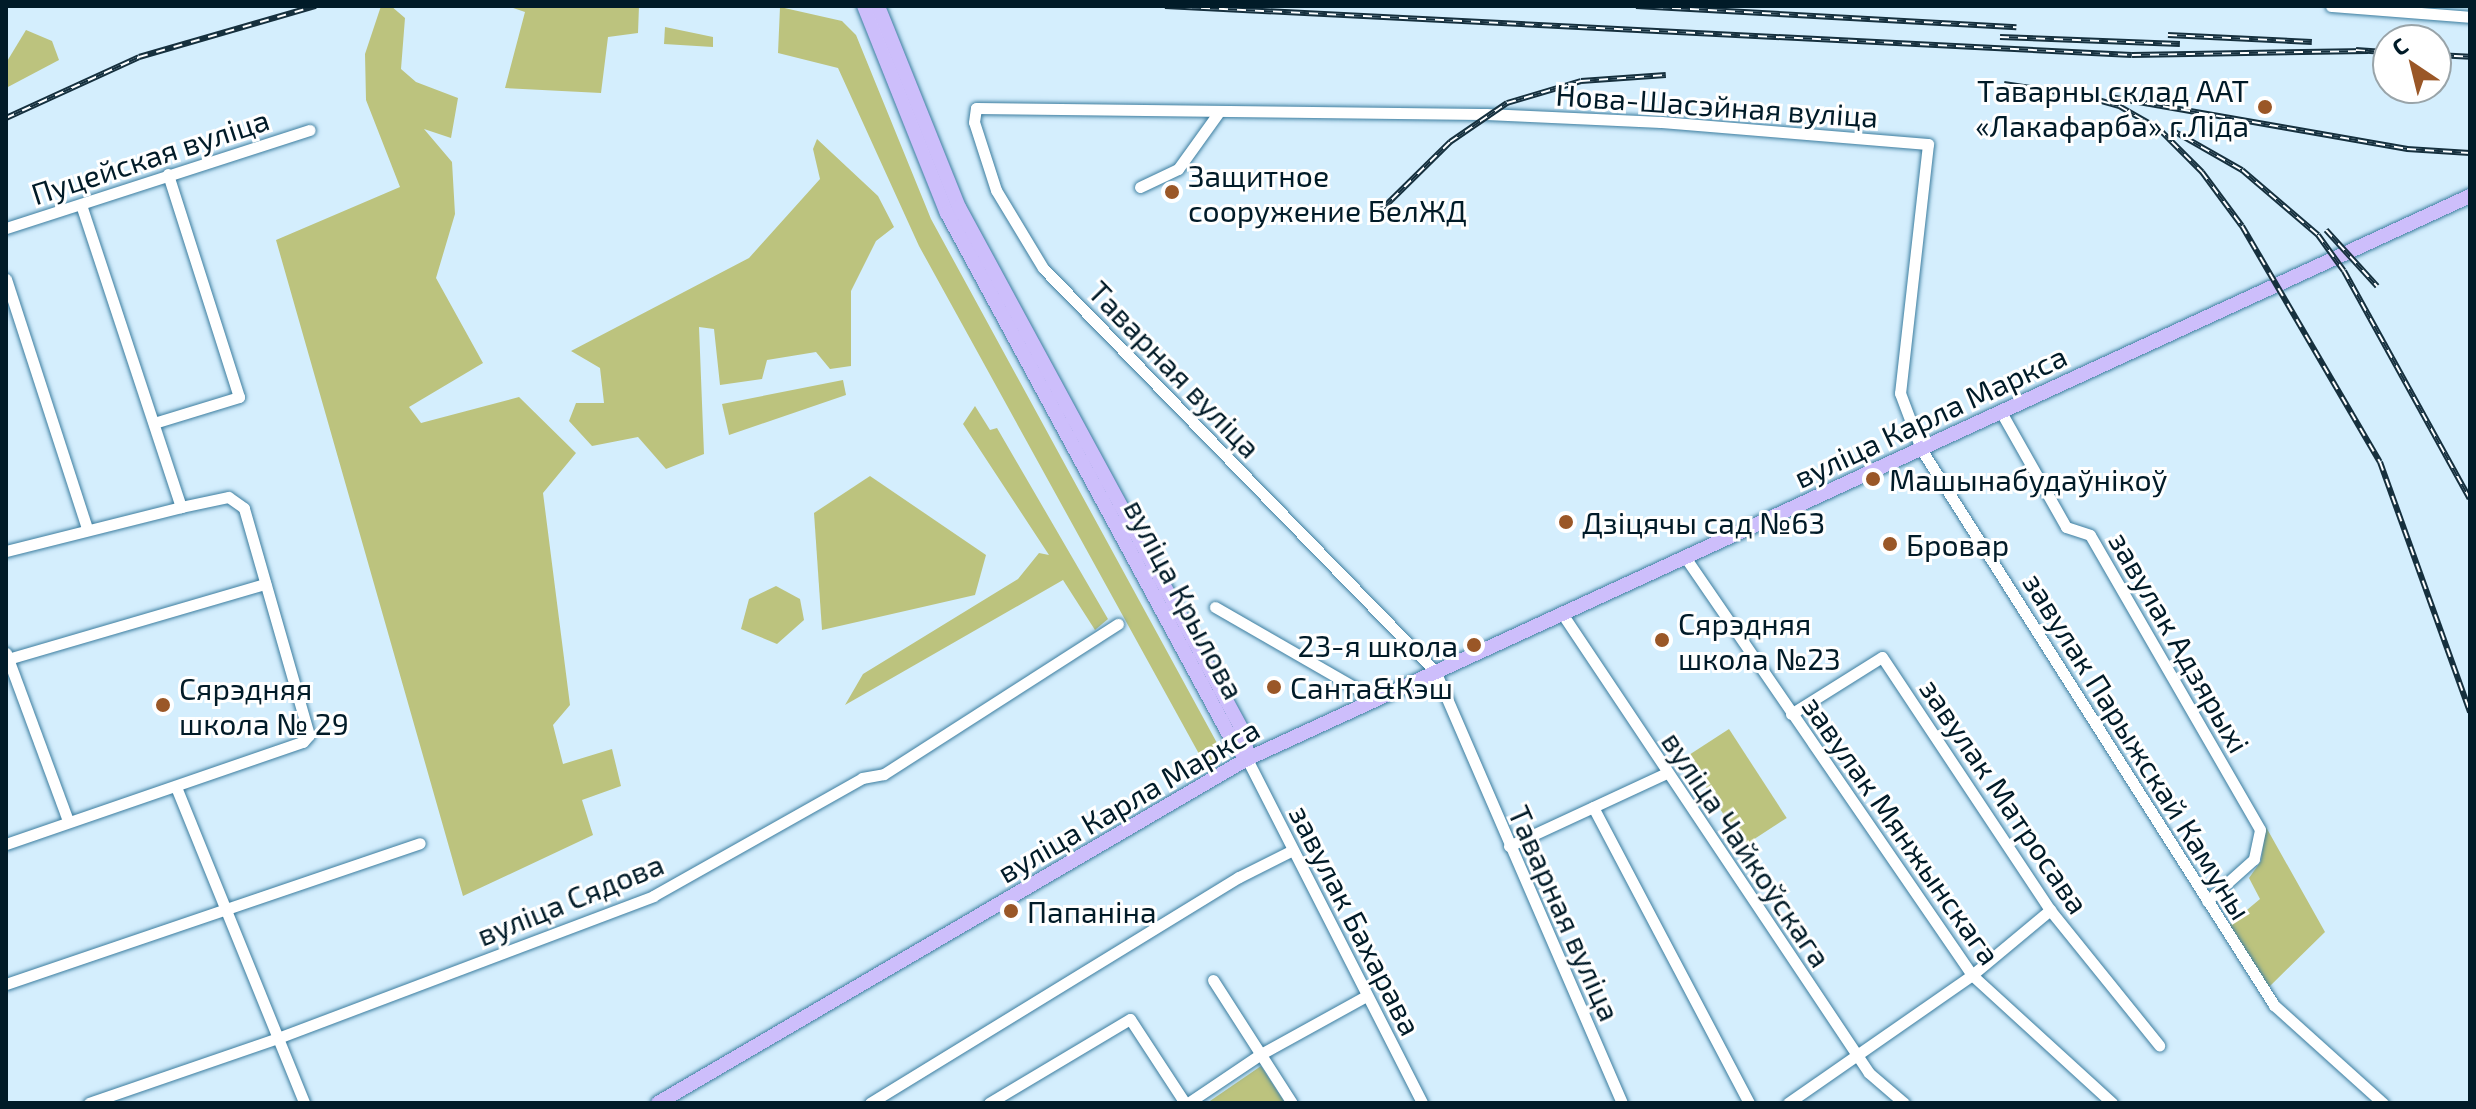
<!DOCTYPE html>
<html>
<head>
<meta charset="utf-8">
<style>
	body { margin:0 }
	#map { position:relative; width:2476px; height:1109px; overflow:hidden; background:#d4eefd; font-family:"Exo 2",sans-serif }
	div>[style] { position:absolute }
	.green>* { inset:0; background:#bcc37e; transform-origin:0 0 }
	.roads { filter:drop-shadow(0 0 2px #3c7d9f) drop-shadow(0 0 2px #3c7d9f) }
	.minor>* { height:11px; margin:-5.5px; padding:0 5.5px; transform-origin:5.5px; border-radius:5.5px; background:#fff }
	.major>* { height:14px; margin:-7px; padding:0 7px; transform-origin:7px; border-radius:7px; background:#cdbefb }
	.rail>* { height:6px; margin-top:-3px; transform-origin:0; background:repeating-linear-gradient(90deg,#fff 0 9px,#16303e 0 18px); box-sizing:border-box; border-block:2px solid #16303e }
	.dots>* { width:22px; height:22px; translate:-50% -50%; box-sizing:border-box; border:4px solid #fff; border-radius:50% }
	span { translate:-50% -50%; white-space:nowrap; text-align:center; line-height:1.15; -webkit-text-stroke:6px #fff; paint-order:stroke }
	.poi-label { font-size:30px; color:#011b28 }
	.right { translate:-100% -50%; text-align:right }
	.left { translate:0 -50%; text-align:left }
	.street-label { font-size:30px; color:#011b28 }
	.frame { position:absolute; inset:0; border:8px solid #011b28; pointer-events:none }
	.north { position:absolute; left:2372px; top:24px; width:80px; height:80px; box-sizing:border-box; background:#fff; border:2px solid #99a4a9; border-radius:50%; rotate:325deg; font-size:22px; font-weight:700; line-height:32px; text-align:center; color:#011b28 }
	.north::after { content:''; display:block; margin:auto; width:28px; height:36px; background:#9a5727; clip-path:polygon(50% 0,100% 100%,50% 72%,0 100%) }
</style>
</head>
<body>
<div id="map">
	<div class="green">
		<i style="clip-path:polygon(381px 6px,391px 6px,405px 18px,401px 69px,416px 82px,458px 98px,451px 138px,424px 129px,452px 162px,455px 214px,436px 278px,483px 363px,409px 407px,421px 423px,519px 397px,576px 453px,543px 493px,570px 705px,553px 725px,563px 764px,612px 749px,621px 786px,582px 800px,593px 835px,463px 896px,276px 240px,400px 187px,366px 100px,365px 54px)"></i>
		<i style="clip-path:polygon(507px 6px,639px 6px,638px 33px,608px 37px,601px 93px,505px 88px,525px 12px)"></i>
		<i style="clip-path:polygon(780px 7px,842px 21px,856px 35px,931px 219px,1217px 743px,1221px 760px,1209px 772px,919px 246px,838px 68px,778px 53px)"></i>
		<i style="clip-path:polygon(665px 27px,713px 37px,713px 47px,664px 44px)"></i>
		<i style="clip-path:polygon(26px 30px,52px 41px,59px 60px,6px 88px,6px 63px)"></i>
		<i style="clip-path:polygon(817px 139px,878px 196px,894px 227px,876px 241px,851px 291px,851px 366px,830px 369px,816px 352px,767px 360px,762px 379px,720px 385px,714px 329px,699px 327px,704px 454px,666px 469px,638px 437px,592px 446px,569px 421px,576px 403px,604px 403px,600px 368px,571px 351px,749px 258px,820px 179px,813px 149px)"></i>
		<i style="clip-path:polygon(843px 380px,846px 395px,729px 435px,722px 404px)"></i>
		<i style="clip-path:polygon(975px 406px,990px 430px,997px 428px,1108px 619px,1095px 630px,1063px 580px,845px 705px,863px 674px,1018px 579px,1039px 553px,1049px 555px,963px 424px)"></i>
		<i style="clip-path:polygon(870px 476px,986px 555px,975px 595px,822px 630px,814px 513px)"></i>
		<i style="clip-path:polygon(776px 586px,800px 599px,804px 620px,777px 644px,741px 629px,749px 599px)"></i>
		<i style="left:1729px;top:729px;width:106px;height:51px;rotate:57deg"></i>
		<i style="clip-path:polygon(2266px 827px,2325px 932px,2269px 987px,2229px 925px,2260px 899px,2249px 878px,2261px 861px)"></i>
		<i style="clip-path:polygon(1261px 1066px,1285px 1103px,1207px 1103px)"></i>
	</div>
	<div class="roads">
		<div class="minor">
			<i style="left:2331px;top:6px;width:139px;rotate:4.5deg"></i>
			<i style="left:1140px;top:187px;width:42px;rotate:-25.3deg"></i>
			<i style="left:1178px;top:169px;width:70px;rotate:-54.3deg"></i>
			<i style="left:6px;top:228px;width:319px;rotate:-17.9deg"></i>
			<i style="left:6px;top:279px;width:263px;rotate:72deg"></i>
			<i style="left:2001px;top:412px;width:132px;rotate:60.5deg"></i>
			<i style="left:2066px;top:527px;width:25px;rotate:18deg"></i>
			<i style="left:2090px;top:535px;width:340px;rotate:60deg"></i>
			<i style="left:2260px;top:830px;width:30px;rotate:102deg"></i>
			<i style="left:2254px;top:859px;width:63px;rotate:138.2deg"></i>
			<i style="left:154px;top:423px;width:89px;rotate:-17deg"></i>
			<i style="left:239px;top:397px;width:234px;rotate:-107.7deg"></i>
			<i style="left:6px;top:551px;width:180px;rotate:-14.1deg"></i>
			<i style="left:1685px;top:557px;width:507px;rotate:55.53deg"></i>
			<i style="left:1972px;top:975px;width:190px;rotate:42.4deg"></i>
			<i style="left:1215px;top:607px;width:185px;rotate:29.9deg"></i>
			<i style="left:1561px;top:612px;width:554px;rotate:56.25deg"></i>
			<i style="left:1869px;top:1073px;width:46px;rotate:40.6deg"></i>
			<i style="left:6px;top:653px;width:179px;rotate:69.7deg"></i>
			<i style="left:8px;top:659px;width:268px;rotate:-16.3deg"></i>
			<i style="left:1791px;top:714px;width:107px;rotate:-32.1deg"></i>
			<i style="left:1882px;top:657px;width:304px;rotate:56.4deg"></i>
			<i style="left:2050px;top:910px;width:174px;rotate:51.1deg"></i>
			<i style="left:1247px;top:759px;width:386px;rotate:63deg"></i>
			<i style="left:176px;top:787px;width:341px;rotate:67.9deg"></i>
			<i style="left:1593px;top:807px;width:335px;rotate:62.2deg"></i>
			<i style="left:6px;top:844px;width:314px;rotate:-19deg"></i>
			<i style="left:303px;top:742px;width:9px;rotate:-49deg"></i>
			<i style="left:309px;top:735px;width:236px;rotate:-106deg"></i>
			<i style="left:244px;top:508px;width:19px;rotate:-145deg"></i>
			<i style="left:228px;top:497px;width:48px;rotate:168deg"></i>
			<i style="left:181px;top:507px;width:318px;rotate:-108.3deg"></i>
			<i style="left:1509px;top:846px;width:173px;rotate:-24.9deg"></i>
			<i style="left:1213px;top:980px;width:146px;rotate:57.3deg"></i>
			<i style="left:6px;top:984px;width:437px;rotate:-18.8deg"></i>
			<i style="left:89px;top:1103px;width:200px;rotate:-19deg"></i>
			<i style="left:278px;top:1038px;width:401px;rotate:-20.7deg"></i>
			<i style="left:653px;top:896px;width:240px;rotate:-29.4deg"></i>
			<i style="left:862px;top:778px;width:22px;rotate:-10deg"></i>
			<i style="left:884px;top:774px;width:278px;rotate:-32.7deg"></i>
			<i style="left:870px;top:1103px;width:433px;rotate:-31.5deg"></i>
			<i style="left:1239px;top:877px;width:60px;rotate:-26.6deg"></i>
			<i style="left:989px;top:1103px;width:164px;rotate:-30.8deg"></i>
			<i style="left:1130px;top:1019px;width:100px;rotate:56.8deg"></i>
			<i style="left:1188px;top:1103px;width:88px;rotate:-33.9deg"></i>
			<i style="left:1261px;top:1054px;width:120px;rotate:-28.9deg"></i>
			<i style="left:1622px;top:1103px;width:471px;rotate:-113.4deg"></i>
			<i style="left:1435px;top:671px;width:562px;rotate:-134.21deg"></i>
			<i style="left:1043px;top:268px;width:91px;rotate:-121.1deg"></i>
			<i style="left:996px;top:190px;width:71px;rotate:-107.9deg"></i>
			<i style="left:974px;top:122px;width:14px;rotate:-82deg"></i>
			<i style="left:976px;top:108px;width:510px;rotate:0.67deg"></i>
			<i style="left:1486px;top:114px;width:175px;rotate:2.6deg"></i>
			<i style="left:1661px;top:122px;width:268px;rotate:4.7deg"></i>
			<i style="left:1928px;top:144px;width:251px;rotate:96.4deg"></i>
			<i style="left:1900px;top:393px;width:60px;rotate:69.4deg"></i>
			<i style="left:1921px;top:449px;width:659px;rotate:57.59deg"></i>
			<i style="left:2274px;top:1005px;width:147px;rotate:42deg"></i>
			<i style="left:1788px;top:1103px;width:224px;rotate:-34.8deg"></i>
			<i style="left:1972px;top:975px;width:102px;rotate:-39.8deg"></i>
		</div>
		<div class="major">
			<i style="left:864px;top:6px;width:223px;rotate:68.2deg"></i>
			<i style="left:947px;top:213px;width:604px;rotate:61.61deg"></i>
			<i style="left:1234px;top:744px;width:20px;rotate:49deg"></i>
			<i style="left:878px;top:6px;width:217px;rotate:68.1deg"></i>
			<i style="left:959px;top:207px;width:600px;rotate:61.56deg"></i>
			<i style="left:1245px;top:735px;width:24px;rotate:85deg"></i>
			<i style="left:658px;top:1103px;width:682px;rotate:-30.29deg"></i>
			<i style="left:1247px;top:759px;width:1346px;rotate:-24.72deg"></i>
		</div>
	</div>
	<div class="rail">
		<i style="left:1165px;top:6px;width:968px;rotate:2.9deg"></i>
		<i style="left:2132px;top:55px;width:236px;rotate:-1deg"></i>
		<i style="left:1636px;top:6px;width:381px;rotate:3.2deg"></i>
		<i style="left:2168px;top:35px;width:144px;rotate:2.8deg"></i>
		<i style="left:2000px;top:37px;width:180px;rotate:2.2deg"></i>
		<i style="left:2356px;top:50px;width:32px;rotate:4deg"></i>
		<i style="left:2436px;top:55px;width:34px;rotate:3deg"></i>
		<i style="left:2004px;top:84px;width:81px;rotate:8.5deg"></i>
		<i style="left:2084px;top:96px;width:36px;rotate:16deg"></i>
		<i style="left:2119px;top:106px;width:46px;rotate:29.9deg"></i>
		<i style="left:2159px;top:129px;width:61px;rotate:45deg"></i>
		<i style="left:2202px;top:172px;width:67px;rotate:53.5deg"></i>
		<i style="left:2242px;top:226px;width:273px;rotate:59.7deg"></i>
		<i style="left:2380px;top:462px;width:266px;rotate:70.2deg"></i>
		<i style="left:2110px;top:97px;width:302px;rotate:9.9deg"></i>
		<i style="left:2407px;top:149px;width:63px;rotate:3.6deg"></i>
		<i style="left:6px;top:118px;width:146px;rotate:-24.6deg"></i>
		<i style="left:139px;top:57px;width:184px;rotate:-16.1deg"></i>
		<i style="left:2170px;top:129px;width:83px;rotate:29.7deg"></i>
		<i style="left:2242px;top:170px;width:100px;rotate:40.5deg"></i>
		<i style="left:2318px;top:235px;width:44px;rotate:54.2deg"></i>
		<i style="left:2344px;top:271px;width:260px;rotate:61.1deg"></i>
		<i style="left:1379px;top:212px;width:100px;rotate:-44.6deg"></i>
		<i style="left:1450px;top:142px;width:69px;rotate:-34.4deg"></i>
		<i style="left:1507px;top:103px;width:77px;rotate:-16.6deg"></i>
		<i style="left:1581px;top:81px;width:85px;rotate:-4deg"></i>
		<i style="left:2326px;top:230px;width:76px;rotate:47.7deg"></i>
	</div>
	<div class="dots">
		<i style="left:2265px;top:107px;background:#9a5727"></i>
		<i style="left:1172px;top:192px;background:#9a5727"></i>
		<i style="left:1873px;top:479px;background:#9a5727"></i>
		<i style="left:1566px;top:522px;background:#9a5727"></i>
		<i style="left:1890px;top:544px;background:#9a5727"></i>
		<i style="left:1662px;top:640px;background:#9a5727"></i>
		<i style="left:1474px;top:645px;background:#9a5727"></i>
		<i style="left:1274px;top:687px;background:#9a5727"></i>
		<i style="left:163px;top:705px;background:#9a5727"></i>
		<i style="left:1011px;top:911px;background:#9a5727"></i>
	</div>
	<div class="poi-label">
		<span class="right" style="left:2249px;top:107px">Таварны склад ААТ<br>«Лакафарба» г.Ліда</span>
		<span class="left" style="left:1188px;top:192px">Защитное<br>сооружение БелЖД</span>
		<span class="left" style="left:1889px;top:479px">Машынабудаўнікоў</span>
		<span class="left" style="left:1582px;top:522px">Дзіцячы сад №63</span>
		<span class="left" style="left:1906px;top:544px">Бровар</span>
		<span class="left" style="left:1678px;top:640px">Сярэдняя<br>школа №23</span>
		<span class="right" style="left:1458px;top:645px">23-я школа</span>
		<span class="left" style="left:1290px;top:687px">Санта&amp;Кэш</span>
		<span class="left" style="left:179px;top:705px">Сярэдняя<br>школа № 29</span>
		<span class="left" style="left:1027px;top:911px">Папаніна</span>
	</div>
	<div class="street-label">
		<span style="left:1717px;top:105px;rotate:4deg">Нова-Шасэйная вуліца</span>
		<span style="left:150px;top:156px;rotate:-18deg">Пуцейская вуліца</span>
		<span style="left:1175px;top:369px;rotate:46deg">Таварная вуліца</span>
		<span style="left:1930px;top:416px;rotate:-25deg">вуліца Карла Маркса</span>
		<span style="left:1185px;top:599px;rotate:62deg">вуліца Крылова</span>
		<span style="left:2180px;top:642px;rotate:60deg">завулак Адзярыхі</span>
		<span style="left:2138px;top:746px;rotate:58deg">завулак Парыжскай Камуны</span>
		<span style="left:2005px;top:796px;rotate:56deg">завулак Матросава</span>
		<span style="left:1128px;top:800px;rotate:-30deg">вуліца Карла Маркса</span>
		<span style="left:1902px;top:830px;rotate:55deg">завулак Мянжынскага</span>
		<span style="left:1747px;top:849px;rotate:56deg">вуліца Чайкоўскага</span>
		<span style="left:570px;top:899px;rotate:-22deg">вуліца Сядова</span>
		<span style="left:1565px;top:913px;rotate:66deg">Таварная вуліца</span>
		<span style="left:1356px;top:920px;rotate:63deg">завулак Бахарава</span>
	</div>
	<div class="frame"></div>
	<div class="north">С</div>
</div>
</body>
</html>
